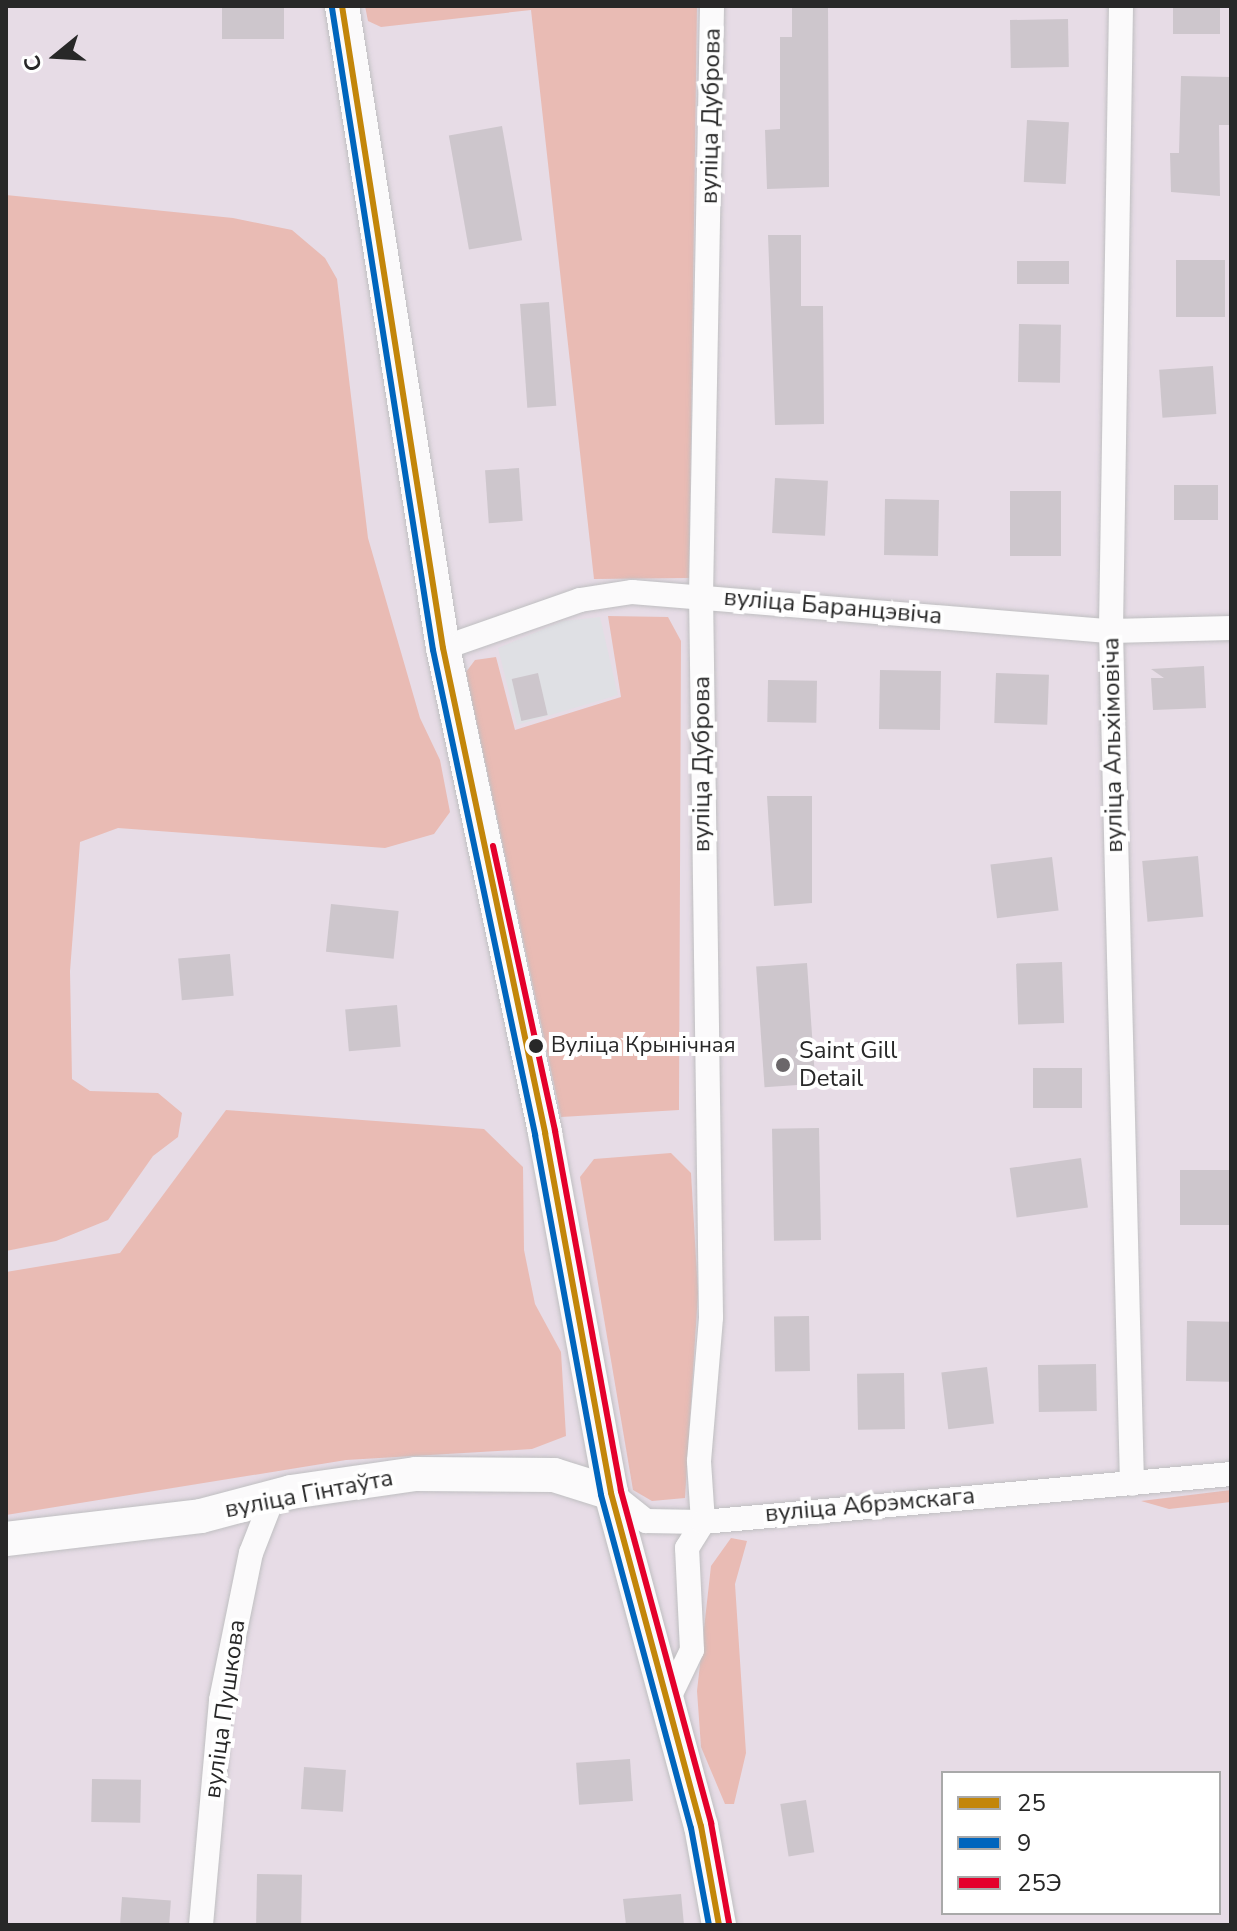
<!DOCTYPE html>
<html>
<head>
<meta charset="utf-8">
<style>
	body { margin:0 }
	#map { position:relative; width:1237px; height:1931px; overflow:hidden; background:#e7dce6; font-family:"Nunito Sans",sans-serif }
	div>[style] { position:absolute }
	.industrial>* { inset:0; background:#dfe0e4 }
	.green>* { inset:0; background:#e9bbb4 }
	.building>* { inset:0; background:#cdc6cc; transform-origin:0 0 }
	.roads { filter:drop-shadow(0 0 2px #bfbfc1) drop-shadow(0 0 2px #bfbfc1) }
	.street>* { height:24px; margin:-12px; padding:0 12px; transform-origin:12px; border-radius:12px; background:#fbfafb }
	.secondary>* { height:34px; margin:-17px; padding:0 17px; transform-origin:17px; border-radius:17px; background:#fbfafb }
	.bus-1>* { height:6px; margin:-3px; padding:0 3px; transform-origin:3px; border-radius:3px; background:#c3860a }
	.bus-2>* { height:6px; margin:-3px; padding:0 3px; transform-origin:3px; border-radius:3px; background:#0065bd }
	.bus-3>* { height:6px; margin:-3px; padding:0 3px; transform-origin:3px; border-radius:3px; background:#e4002b }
	.dots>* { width:22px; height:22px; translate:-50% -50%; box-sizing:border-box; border:4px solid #fff; border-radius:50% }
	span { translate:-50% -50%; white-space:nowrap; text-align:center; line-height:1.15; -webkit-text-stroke:8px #fff; paint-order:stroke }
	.bus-label { font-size:22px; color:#282828 }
	.left { translate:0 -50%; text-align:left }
	.street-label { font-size:24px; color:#282828 }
	.poi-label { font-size:24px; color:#282828 }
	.frame { position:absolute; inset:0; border:8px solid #282828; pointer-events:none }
	.legend { position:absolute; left:941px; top:1771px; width:280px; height:144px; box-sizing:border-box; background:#fff; border:2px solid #a9a9a9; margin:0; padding:10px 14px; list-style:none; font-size:24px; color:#282828 }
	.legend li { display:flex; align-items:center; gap:16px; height:40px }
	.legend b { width:40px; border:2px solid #a9a9a9 }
	.north { position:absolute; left:16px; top:16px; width:80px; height:80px; -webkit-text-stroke:6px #fff; paint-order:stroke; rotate:252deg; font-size:22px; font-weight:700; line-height:32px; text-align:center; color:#282828 }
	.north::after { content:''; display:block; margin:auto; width:28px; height:36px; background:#282828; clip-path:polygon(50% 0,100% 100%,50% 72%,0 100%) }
</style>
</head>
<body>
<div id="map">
	<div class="industrial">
		<i style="clip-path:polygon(600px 617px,618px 695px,517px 725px,498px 648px,563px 621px)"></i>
	</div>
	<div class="green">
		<i style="clip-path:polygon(365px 6px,697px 6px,689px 578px,594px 579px,531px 10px,381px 27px,368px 21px)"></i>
		<i style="clip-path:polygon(6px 195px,233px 218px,292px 230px,325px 258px,337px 279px,368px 538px,420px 718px,440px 760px,450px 812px,434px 834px,385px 848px,118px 828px,80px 842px,70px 971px,72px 1079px,90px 1091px,158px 1093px,182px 1113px,178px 1137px,153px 1156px,108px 1220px,56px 1241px,6px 1251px)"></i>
		<i style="clip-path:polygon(608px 616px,668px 617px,681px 641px,679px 1110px,561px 1117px,466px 672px,475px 660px,496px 657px,515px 730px,621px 697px)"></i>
		<i style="clip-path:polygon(226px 1110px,484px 1129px,523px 1167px,524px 1250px,535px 1304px,561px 1352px,566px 1436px,532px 1449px,346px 1460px,6px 1515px,6px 1272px,120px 1253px)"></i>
		<i style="clip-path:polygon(671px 1153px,691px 1173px,698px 1293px,685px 1498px,652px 1501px,633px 1490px,580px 1177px,594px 1159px)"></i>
		<i style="clip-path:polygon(1231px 1490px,1231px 1502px,1169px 1509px,1141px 1501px)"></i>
		<i style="clip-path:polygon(731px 1538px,747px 1541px,735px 1584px,746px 1753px,734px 1804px,725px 1804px,701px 1747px,697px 1691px,711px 1566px)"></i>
	</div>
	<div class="building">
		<i style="left:222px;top:6px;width:62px;height:33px"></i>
		<i style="clip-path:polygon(792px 6px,828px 6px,829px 187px,767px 189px,765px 130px,780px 129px,780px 37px,792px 37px)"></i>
		<i style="left:1173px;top:6px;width:47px;height:28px"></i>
		<i style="left:1068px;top:19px;width:48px;height:58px;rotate:89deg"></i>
		<i style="clip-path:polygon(1181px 76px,1231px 77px,1231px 125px,1219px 125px,1220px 196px,1171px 192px,1170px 153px,1179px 153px)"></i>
		<i style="left:1027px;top:120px;width:42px;height:62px;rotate:3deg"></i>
		<i style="left:502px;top:126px;width:116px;height:54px;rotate:80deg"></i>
		<i style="clip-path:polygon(768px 235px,801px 235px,801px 306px,823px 306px,824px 424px,775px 425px)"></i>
		<i style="left:1225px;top:260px;width:57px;height:49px;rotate:90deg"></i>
		<i style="left:1017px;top:261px;width:52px;height:23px"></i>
		<i style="left:549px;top:302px;width:104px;height:29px;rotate:86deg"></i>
		<i style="left:1019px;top:324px;width:42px;height:58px;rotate:1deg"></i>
		<i style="left:1213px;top:366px;width:48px;height:54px;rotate:86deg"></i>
		<i style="left:519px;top:468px;width:53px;height:34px;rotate:86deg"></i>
		<i style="left:775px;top:478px;width:53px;height:55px;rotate:3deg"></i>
		<i style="left:1174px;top:485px;width:44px;height:35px"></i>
		<i style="left:1010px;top:491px;width:51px;height:65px"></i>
		<i style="left:885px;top:499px;width:54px;height:56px;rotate:1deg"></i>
		<i style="clip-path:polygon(1204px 666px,1206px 708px,1153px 710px,1151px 678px,1164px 678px,1151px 669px)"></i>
		<i style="left:880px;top:670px;width:61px;height:59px;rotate:1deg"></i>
		<i style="left:538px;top:673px;width:43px;height:27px;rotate:77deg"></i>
		<i style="left:996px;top:673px;width:53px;height:50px;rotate:2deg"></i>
		<i style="left:768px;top:680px;width:49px;height:42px;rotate:1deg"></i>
		<i style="clip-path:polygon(767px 796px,812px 796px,812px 903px,774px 906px)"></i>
		<i style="left:1198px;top:856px;width:61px;height:56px;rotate:85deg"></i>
		<i style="left:1052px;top:857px;width:54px;height:62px;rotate:83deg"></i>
		<i style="left:331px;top:904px;width:68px;height:48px;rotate:6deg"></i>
		<i style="left:230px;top:954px;width:42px;height:52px;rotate:85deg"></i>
		<i style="left:1062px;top:962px;width:61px;height:46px;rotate:88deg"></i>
		<i style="left:807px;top:963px;width:121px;height:51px;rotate:86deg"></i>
		<i style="left:397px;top:1005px;width:42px;height:52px;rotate:85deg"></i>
		<i style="left:1033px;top:1068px;width:49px;height:40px"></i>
		<i style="left:819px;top:1128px;width:112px;height:47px;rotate:89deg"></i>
		<i style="left:1081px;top:1158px;width:50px;height:72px;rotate:82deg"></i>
		<i style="left:1231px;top:1170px;width:55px;height:51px;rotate:90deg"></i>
		<i style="left:809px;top:1316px;width:55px;height:35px;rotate:89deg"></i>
		<i style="left:1187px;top:1321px;width:44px;height:60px;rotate:1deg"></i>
		<i style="left:1096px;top:1364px;width:47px;height:58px;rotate:89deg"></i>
		<i style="left:987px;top:1367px;width:57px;height:46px;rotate:83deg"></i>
		<i style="left:904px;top:1373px;width:56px;height:47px;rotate:89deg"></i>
		<i style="left:630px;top:1759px;width:42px;height:54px;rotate:86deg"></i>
		<i style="left:304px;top:1767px;width:42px;height:42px;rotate:4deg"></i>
		<i style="left:92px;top:1779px;width:49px;height:43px;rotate:1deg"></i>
		<i style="left:806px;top:1800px;width:53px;height:26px;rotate:81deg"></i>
		<i style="left:257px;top:1874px;width:45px;height:51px;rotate:1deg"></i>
		<i style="clip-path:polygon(681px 1894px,684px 1925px,626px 1925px,623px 1899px)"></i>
		<i style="left:122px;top:1897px;width:49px;height:28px;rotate:4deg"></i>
	</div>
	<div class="roads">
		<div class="street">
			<i style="left:1121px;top:6px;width:625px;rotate:90.92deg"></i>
			<i style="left:1111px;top:631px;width:853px;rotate:88.59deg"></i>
			<i style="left:443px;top:648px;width:145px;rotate:-19.3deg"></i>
			<i style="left:580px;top:600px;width:53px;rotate:-8.7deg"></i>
			<i style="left:632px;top:592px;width:481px;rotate:4.7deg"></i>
			<i style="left:1111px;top:631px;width:120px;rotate:-1.4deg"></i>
			<i style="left:611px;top:1493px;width:45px;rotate:38.7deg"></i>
			<i style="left:646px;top:1521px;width:57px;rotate:1deg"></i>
			<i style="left:703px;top:1522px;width:61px;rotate:-93.8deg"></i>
			<i style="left:699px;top:1461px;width:144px;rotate:-85.2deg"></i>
			<i style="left:711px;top:1317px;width:721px;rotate:-90.79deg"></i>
			<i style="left:701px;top:596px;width:590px;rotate:-88.93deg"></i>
			<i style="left:665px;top:1706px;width:62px;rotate:-64.3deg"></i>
			<i style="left:692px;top:1650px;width:102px;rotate:-92.8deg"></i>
			<i style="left:687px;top:1548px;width:31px;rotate:-58deg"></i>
			<i style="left:703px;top:1522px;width:530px;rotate:-5.19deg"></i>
			<i style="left:201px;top:1925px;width:226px;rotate:-84.9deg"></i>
			<i style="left:221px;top:1700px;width:150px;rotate:-78.5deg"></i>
			<i style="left:251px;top:1553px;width:60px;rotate:-68.6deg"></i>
		</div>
		<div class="secondary">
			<i style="left:342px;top:6px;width:650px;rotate:81.06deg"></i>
			<i style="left:443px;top:648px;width:496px;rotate:78.1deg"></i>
			<i style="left:545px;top:1133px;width:366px;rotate:79.6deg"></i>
			<i style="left:611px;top:1493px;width:345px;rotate:74.9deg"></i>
			<i style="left:701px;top:1826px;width:101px;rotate:79.7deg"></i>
			<i style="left:6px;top:1539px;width:196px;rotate:-6.7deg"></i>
			<i style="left:201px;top:1516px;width:93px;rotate:-14.9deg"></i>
			<i style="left:291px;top:1492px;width:126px;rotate:-8.2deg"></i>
			<i style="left:416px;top:1474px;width:138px;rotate:0.4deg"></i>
			<i style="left:554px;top:1475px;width:60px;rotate:17.5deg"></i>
		</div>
	</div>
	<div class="bus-1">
		<i style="left:342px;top:6px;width:650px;rotate:81.06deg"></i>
		<i style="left:443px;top:648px;width:496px;rotate:78.1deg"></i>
		<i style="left:545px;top:1133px;width:366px;rotate:79.6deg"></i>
		<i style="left:611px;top:1493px;width:345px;rotate:74.9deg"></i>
		<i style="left:701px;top:1826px;width:101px;rotate:79.7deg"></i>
	</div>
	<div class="bus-2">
		<i style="left:332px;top:8px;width:650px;rotate:81.06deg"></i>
		<i style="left:433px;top:650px;width:496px;rotate:78.1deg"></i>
		<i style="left:535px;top:1135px;width:366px;rotate:79.6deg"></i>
		<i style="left:601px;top:1495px;width:345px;rotate:74.9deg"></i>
		<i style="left:691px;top:1828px;width:99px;rotate:79.5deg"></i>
	</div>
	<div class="bus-3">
		<i style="left:493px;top:846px;width:292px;rotate:77.7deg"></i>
		<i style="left:555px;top:1131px;width:366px;rotate:79.6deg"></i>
		<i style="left:621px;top:1491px;width:344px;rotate:74.8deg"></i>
		<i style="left:711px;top:1823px;width:102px;rotate:79.8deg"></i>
	</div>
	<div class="dots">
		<i style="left:536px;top:1046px;background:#282828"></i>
		<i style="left:783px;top:1065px;background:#6b676a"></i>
	</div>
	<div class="bus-label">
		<span class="left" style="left:551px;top:1046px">Вуліца Крынічная</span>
	</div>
	<div class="street-label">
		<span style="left:711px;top:116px;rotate:-89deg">вуліца Дуброва</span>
		<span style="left:833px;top:607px;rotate:5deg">вуліца Баранцэвіча</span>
		<span style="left:1113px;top:745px;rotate:-91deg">вуліца Альхімовіча</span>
		<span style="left:702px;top:764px;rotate:-90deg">вуліца Дуброва</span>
		<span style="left:309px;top:1494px;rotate:-11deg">вуліца Гінтаўта</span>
		<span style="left:870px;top:1505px;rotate:-5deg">вуліца Абрэмскага</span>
		<span style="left:225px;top:1709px;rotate:-82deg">вуліца Пушкова</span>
	</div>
	<div class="poi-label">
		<span class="left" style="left:799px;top:1065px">Saint Gill<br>Detail</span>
	</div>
	<div class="frame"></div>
	<ul class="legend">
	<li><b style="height:10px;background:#c3860a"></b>25</li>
	<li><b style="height:10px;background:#0065bd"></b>9</li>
	<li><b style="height:10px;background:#e4002b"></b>25Э</li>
	</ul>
	<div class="north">С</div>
</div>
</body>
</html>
